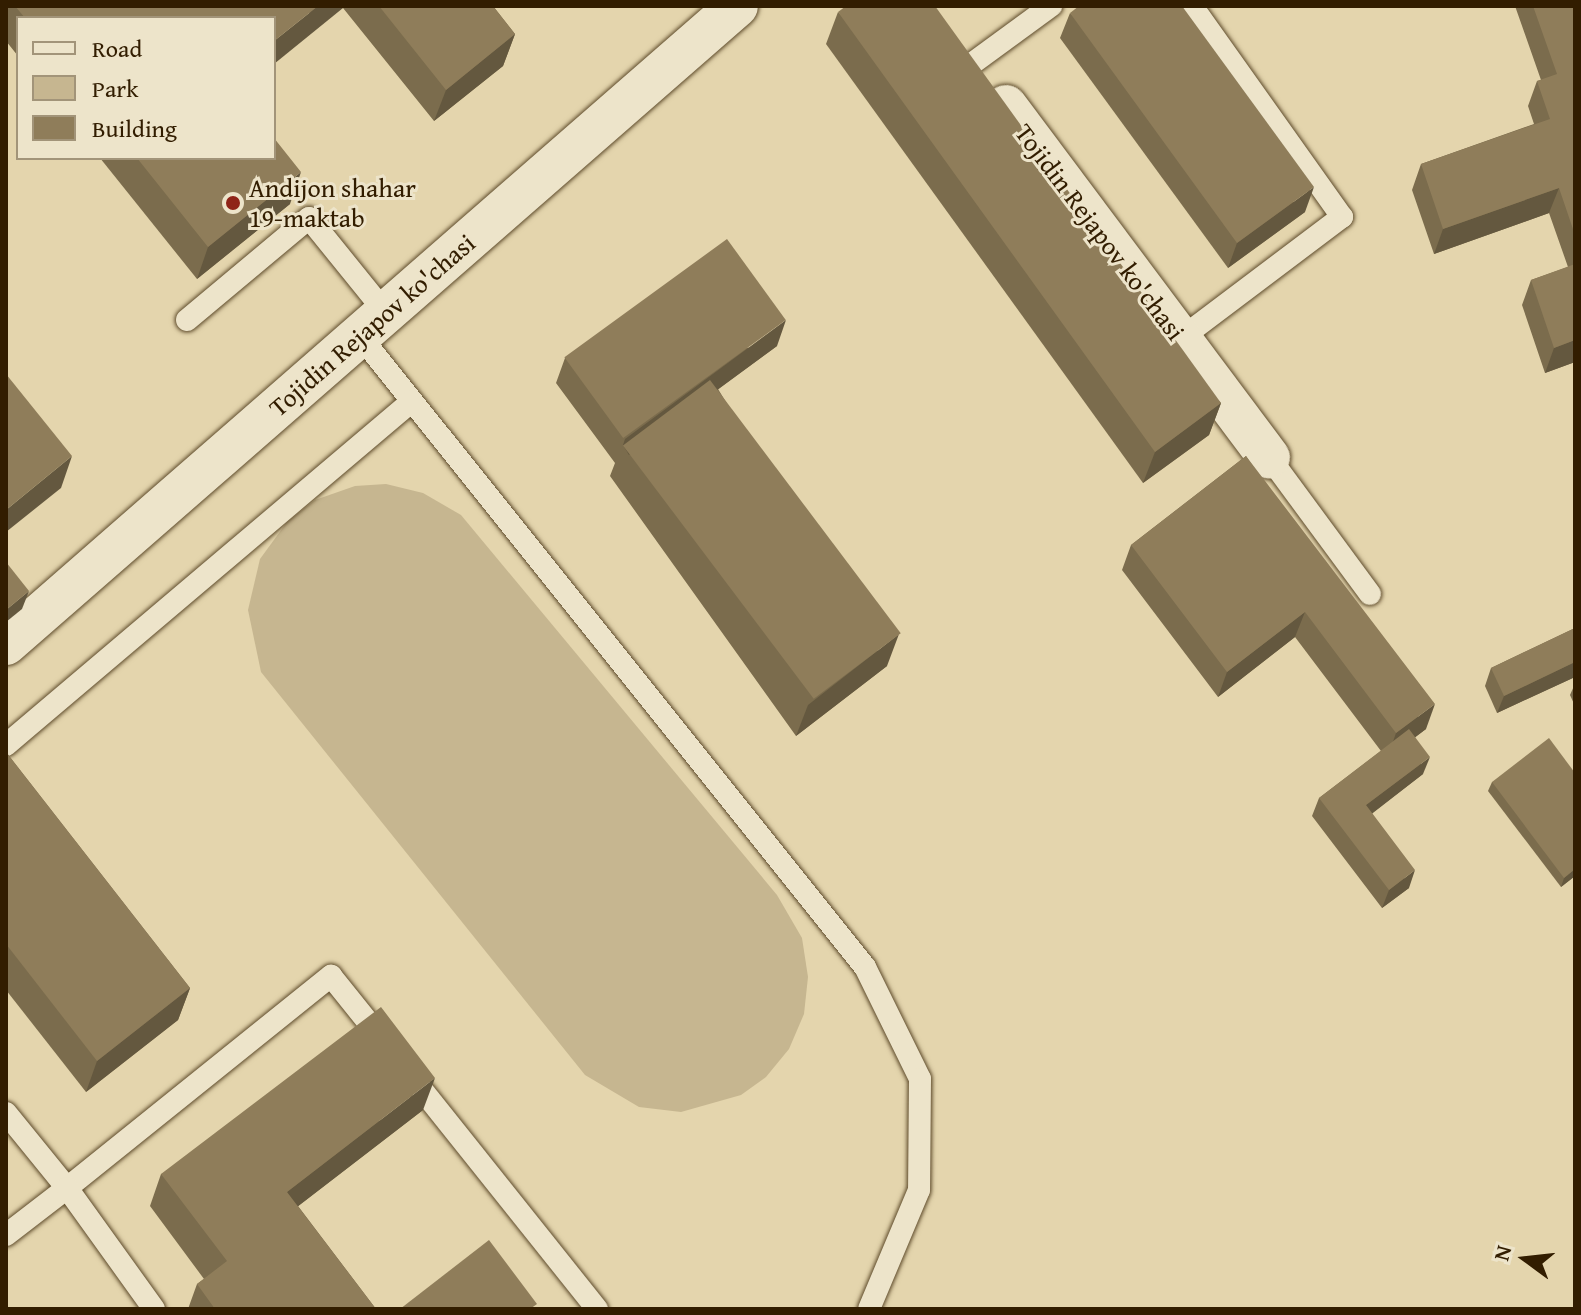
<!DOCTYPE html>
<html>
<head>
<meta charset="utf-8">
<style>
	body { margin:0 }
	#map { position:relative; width:1581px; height:1315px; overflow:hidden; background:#e4d5ad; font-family:"Gentium Book Plus",serif }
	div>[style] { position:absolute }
	.green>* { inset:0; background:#c6b690 }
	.roads { filter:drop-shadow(0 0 2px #5e4b2b) drop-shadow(0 0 2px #5e4b2b) }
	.service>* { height:22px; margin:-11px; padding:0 11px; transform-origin:11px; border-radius:11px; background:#ede4ca }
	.minor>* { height:42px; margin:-21px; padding:0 21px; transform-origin:21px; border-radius:21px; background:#ede4ca }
	.wall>* { inset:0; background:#7b6c4d }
	.shaded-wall>* { inset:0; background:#64583f }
	.building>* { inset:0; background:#8f7d5a; transform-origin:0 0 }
	.dots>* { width:22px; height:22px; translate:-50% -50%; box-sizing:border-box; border:4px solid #ede4ca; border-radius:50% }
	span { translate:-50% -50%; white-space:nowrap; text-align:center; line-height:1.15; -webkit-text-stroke:6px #ede4ca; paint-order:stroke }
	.poi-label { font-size:26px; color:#321d00 }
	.left { translate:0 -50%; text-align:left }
	.street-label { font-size:26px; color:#321d00 }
	.frame { position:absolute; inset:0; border:8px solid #321d00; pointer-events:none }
	.legend { position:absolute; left:16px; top:16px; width:260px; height:144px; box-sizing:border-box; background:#ede4ca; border:2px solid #a29479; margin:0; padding:10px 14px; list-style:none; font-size:24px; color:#321d00 }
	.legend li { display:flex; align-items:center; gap:16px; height:40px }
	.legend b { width:40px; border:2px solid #a29479 }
	.north { position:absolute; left:1485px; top:1219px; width:80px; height:80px; -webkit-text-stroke:6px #ede4ca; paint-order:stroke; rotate:285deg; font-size:22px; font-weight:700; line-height:32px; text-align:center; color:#321d00 }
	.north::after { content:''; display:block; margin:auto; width:28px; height:36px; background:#321d00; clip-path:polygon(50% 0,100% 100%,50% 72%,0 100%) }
</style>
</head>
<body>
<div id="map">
	<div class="green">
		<i style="clip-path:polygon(386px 484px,423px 493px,461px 515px,777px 895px,802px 938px,808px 977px,804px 1014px,789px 1049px,766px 1077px,741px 1095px,681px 1112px,639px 1107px,585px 1075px,261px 672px,248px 610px,260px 559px,287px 522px,315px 500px,355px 486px)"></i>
	</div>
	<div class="roads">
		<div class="service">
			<i style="left:973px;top:63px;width:97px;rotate:-36.2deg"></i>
			<i style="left:187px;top:320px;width:159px;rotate:-39.9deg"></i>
			<i style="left:309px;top:218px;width:122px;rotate:51deg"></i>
			<i style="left:360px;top:336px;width:808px;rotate:51.33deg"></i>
			<i style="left:865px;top:967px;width:125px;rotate:63.8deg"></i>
			<i style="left:920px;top:1079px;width:111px;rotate:90.5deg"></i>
			<i style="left:919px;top:1190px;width:129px;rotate:112.8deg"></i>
			<i style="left:1180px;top:339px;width:203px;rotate:-37deg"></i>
			<i style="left:1342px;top:217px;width:259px;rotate:-125.4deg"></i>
			<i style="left:1269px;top:457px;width:170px;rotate:53.6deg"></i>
			<i style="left:6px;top:745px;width:532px;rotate:-40.27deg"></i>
			<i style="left:411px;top:1076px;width:298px;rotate:51.4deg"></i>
			<i style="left:6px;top:1113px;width:97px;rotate:50.9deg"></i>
			<i style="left:67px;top:1188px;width:339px;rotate:-38.8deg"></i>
			<i style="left:331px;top:976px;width:85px;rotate:51.2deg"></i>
			<i style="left:6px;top:1235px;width:77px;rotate:-37.6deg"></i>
			<i style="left:67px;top:1188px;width:149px;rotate:54.3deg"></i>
		</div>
		<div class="minor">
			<i style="left:1006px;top:106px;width:439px;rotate:53.2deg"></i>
			<i style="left:6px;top:644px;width:970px;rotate:-41.11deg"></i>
		</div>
	</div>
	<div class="wall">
		<i style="clip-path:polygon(6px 6px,173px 6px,174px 8px,177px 6px,493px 6px,515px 34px,503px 66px,434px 121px,343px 8px,274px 18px,18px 18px,18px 56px,6px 41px)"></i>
		<i style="clip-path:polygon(1515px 6px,1575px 6px,1575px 362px,1545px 373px,1522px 305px,1531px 280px,1568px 267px,1549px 213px,1434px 254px,1412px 190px,1421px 164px,1534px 124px,1528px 106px,1537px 81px,1541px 80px)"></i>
		<i style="clip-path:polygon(838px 12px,1221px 403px,1209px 435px,1143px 483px,826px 44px)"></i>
		<i style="clip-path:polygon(1070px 13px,1305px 212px,1228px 268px,1060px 38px)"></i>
		<i style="clip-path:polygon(100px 158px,274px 158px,290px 204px,197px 279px)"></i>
		<i style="clip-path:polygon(777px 346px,718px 389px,887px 666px,796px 736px,610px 476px,615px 463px,556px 383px,565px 358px)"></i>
		<i style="clip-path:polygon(1246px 456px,1426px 729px,1415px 737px,1423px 774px,1372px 813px,1409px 888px,1382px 908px,1312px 816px,1319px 798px,1381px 751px,1295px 637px,1218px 697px,1122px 570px,1131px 545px)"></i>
		<i style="clip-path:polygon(1575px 628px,1575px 677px,1497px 713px,1485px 686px,1491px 668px)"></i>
		<i style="clip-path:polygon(1574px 686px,1575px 686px,1575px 706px,1570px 695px)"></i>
		<i style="clip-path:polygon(6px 752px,190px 988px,178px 1020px,86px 1092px,6px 990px)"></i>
		<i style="clip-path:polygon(1575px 773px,1575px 876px,1561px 887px,1488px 791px,1492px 782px)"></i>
		<i style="clip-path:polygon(423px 1110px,298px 1206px,376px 1309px,188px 1309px,197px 1284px,204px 1279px,150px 1206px,161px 1174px)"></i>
	</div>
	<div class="shaded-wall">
		<i style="clip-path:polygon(318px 6px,344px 6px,343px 8px,274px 64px,274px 41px)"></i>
		<i style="clip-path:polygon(515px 34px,503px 66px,434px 121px,446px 90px)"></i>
		<i style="clip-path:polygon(301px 172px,290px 204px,197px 279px,208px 247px)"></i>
		<i style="clip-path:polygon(1314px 187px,1305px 212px,1228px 268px,1237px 243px)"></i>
		<i style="clip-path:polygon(1559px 188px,1549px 213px,1434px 254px,1443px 229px)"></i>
		<i style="clip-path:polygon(786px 320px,777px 346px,629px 455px,623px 445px,625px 439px)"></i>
		<i style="clip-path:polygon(1575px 340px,1575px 362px,1545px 373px,1554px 348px)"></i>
		<i style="clip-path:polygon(1221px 403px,1209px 435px,1143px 483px,1155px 452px)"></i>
		<i style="clip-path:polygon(72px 456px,61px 488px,6px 532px,6px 510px)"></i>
		<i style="clip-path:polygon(29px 591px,22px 609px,6px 622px,6px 610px)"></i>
		<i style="clip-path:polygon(1305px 612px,1295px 637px,1218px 697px,1227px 672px)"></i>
		<i style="clip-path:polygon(899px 634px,887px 666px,796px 736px,808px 705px)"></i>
		<i style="clip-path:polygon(1575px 662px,1575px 677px,1497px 713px,1504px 696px)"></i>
		<i style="clip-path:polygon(1435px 704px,1426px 729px,1387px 759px,1396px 733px)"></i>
		<i style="clip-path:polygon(1430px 757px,1423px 774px,1360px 823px,1366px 805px)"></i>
		<i style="clip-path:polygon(1575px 869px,1575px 876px,1561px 887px,1564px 878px)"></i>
		<i style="clip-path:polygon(1415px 870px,1409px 888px,1382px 908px,1389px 890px)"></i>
		<i style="clip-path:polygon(190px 988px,178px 1020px,86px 1092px,97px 1061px)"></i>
		<i style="clip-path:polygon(435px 1078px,423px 1110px,275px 1224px,287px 1192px)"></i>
	</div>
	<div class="building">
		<i style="clip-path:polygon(15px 6px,173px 6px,174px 8px,177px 6px,318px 6px,274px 41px,274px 18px,25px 18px)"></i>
		<i style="clip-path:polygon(379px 6px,493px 6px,515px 34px,446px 90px)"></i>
		<i style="clip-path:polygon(846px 6px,935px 6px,1221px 403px,1155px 452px,838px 12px)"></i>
		<i style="clip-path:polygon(1079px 6px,1182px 6px,1314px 187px,1237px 243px,1070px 13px)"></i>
		<i style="clip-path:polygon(1533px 6px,1575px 6px,1575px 235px,1559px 188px,1443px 229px,1421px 164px,1550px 119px,1537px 81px,1557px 74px)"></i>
		<i style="clip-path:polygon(274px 138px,301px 172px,208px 247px,137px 158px,274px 158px)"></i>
		<i style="left:727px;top:239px;width:100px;height:201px;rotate:54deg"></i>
		<i style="clip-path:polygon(1575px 264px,1575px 340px,1554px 348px,1531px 280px)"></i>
		<i style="clip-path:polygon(6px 374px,72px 456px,6px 510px)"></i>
		<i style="left:710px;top:380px;width:317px;height:109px;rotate:53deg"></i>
		<i style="clip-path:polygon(1246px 456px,1435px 704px,1396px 733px,1305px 612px,1227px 672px,1131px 545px)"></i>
		<i style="clip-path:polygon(6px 562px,29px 591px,6px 610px)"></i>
		<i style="clip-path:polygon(1575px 628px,1575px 662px,1504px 696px,1491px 668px)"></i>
		<i style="clip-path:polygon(1409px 729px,1430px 757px,1366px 805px,1415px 870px,1389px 890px,1319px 798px)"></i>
		<i style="clip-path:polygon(1549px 738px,1575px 773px,1575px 869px,1564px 878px,1492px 782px)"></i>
		<i style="clip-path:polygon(6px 752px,190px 988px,97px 1061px,6px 944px)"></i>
		<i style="clip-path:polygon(381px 1007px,435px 1078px,287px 1192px,376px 1309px,215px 1309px,197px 1284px,227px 1261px,161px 1174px)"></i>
		<i style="clip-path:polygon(489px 1240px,537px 1304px,530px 1309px,400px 1309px)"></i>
	</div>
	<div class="dots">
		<i style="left:233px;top:203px;background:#8f2418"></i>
	</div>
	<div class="poi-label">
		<span class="left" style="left:249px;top:203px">Andijon shahar<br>19-maktab</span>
	</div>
	<div class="street-label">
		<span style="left:1100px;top:232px;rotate:53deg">Tojidin Rejapov ko'chasi</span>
		<span style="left:372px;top:325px;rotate:-41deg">Tojidin Rejapov ko'chasi</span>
	</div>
	<div class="frame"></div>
	<ul class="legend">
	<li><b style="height:10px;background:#ede4ca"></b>Road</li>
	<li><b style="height:22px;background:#c6b690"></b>Park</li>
	<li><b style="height:22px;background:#8f7d5a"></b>Building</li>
	</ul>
	<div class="north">N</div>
</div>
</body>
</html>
